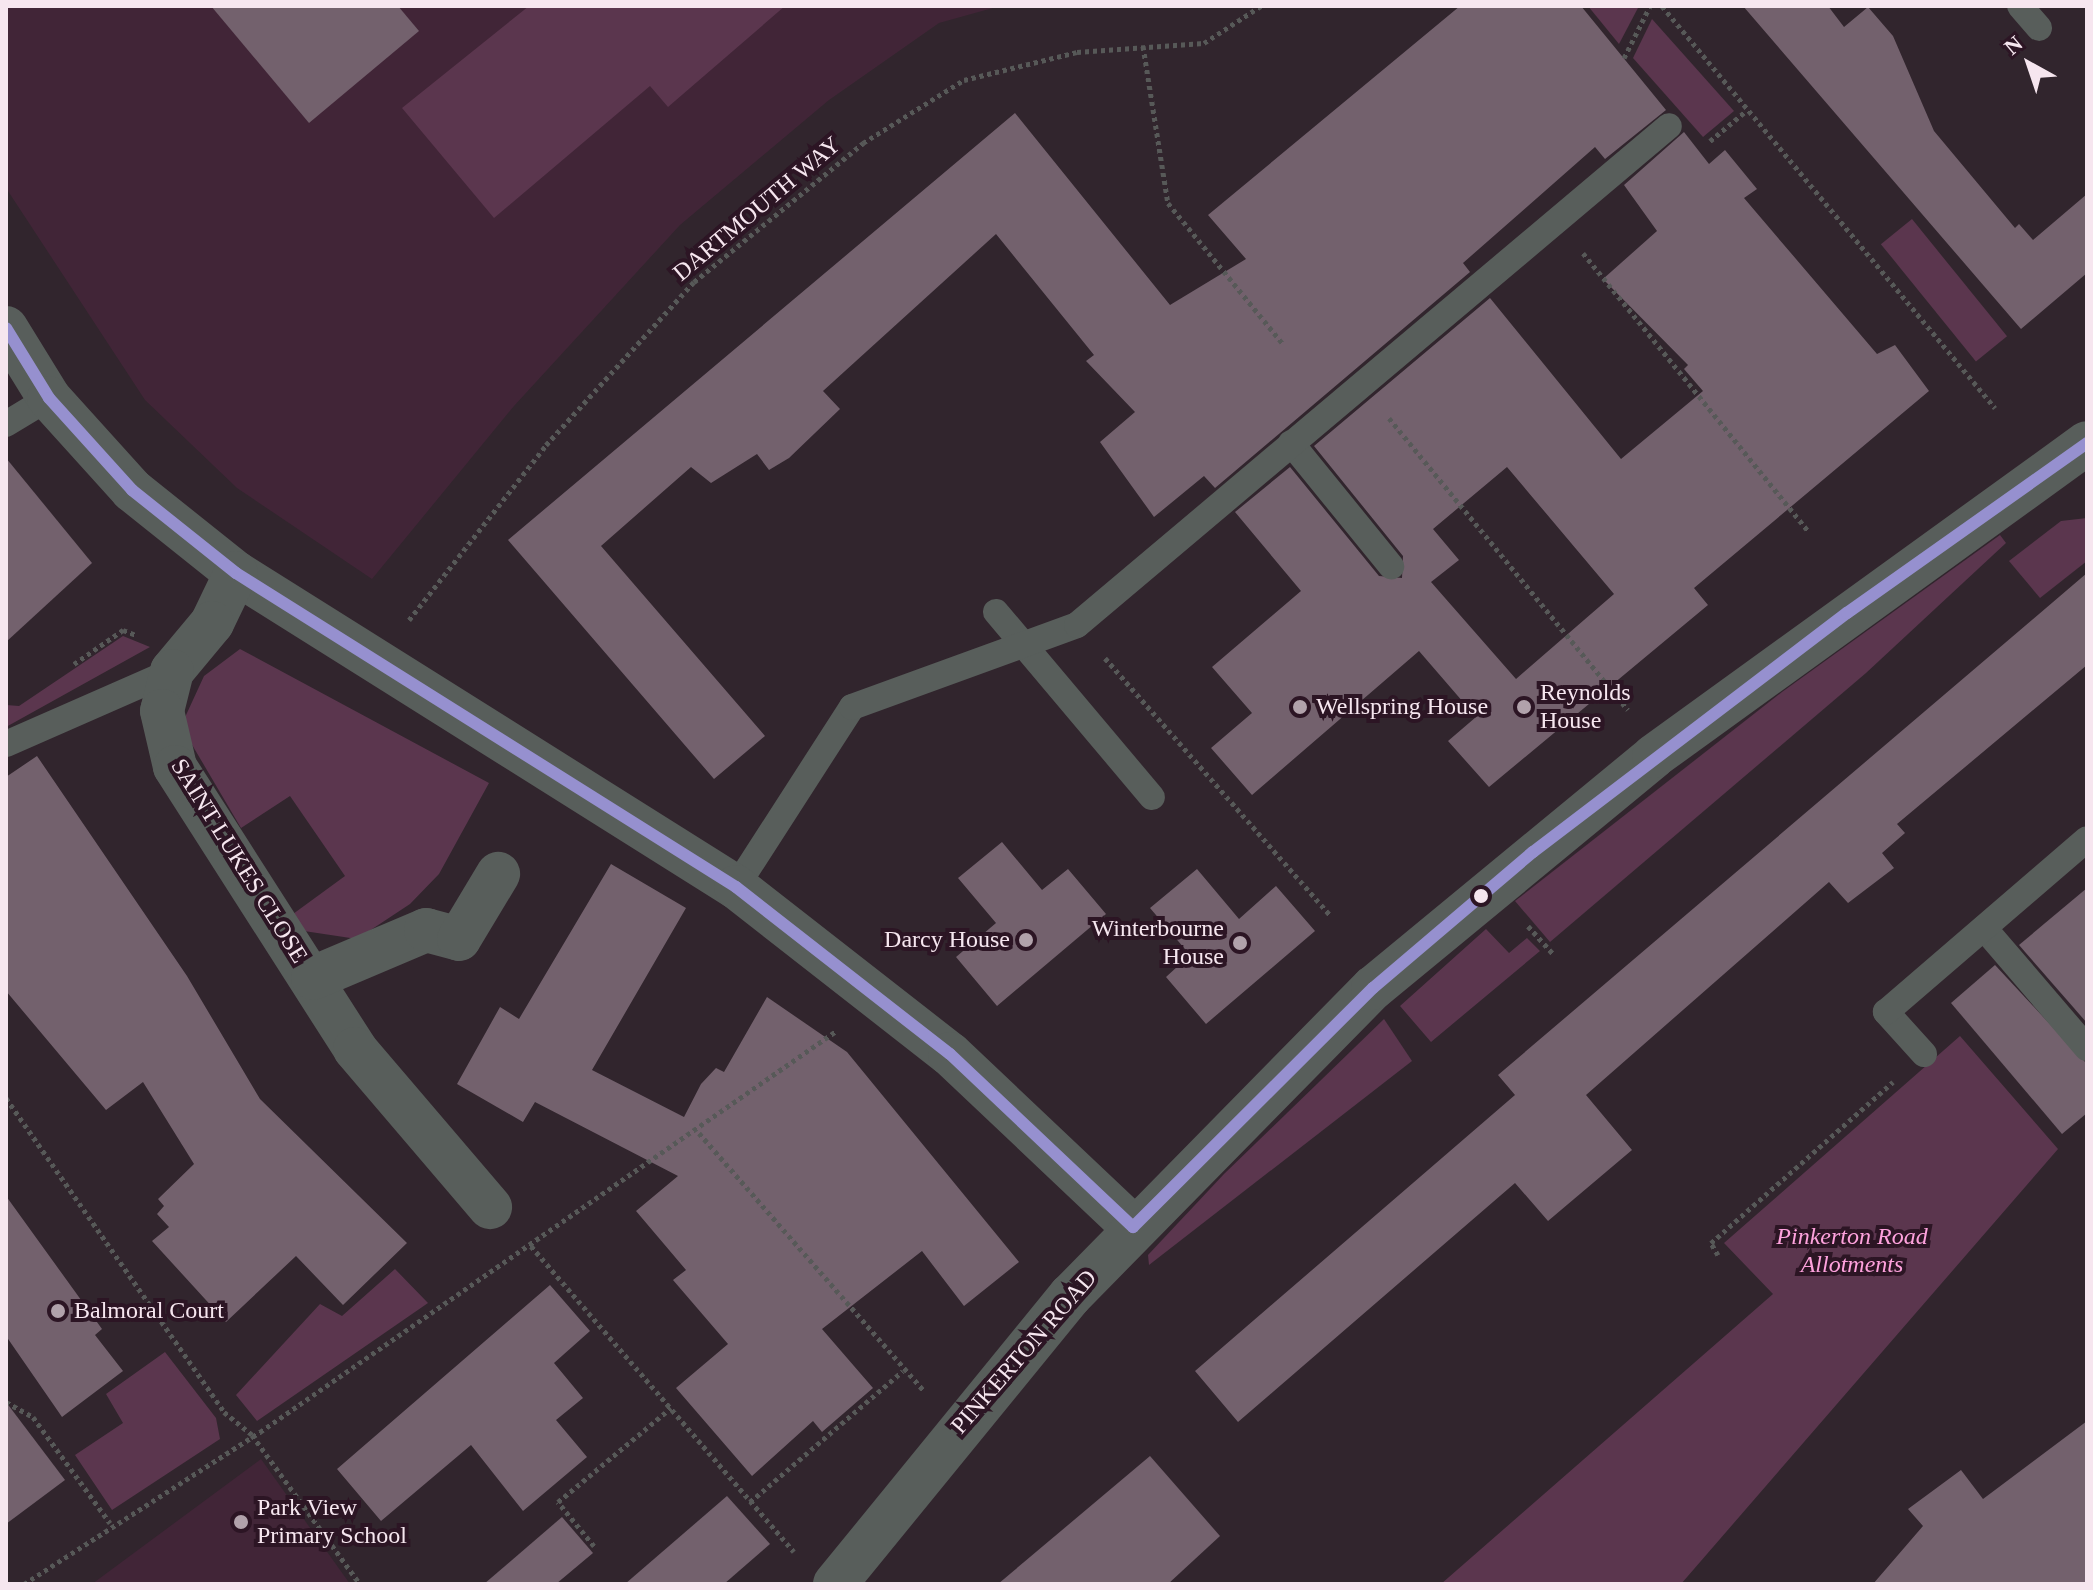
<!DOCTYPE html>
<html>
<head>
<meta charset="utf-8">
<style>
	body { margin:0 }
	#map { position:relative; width:2093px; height:1590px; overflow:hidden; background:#31252d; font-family:"Times New Roman",serif }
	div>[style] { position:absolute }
	.built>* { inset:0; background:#412537 }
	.green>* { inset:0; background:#5b364e; transform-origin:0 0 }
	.building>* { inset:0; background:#73616d }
	.path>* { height:5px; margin-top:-2.5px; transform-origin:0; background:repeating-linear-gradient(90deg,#575958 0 4px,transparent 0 8px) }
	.service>* { height:26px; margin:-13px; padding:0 13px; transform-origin:13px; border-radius:13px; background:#585e5b }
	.minor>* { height:44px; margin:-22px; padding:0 22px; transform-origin:22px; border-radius:22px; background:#585e5b }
	.bus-1>* { height:12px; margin:-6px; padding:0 6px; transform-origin:6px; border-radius:6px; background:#9690cf }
	.dots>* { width:22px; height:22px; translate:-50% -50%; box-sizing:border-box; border:4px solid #2c1524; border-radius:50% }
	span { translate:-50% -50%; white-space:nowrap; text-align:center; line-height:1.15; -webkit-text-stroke:8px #2c1524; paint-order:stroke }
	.street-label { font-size:24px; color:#f6e6ef }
	.poi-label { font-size:24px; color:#f6e6ef }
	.left { translate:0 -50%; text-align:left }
	.right { translate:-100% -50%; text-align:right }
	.park-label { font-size:24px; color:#fea2dd; font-style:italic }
	.frame { position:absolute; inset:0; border:8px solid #f6e6ef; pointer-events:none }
	.north { position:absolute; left:1989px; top:24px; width:80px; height:80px; -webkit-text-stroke:6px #2c1524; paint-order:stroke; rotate:320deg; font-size:22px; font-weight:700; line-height:32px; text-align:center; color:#f6e6ef }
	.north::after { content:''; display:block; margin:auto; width:28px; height:36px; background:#f6e6ef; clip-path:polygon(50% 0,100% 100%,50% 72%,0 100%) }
</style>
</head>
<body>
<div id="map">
	<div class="built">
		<i style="clip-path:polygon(6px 6px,1000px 6px,939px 23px,829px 100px,680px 225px,514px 406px,372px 579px,237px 488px,145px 400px,6px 188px)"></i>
		<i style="clip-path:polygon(261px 1459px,350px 1584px,92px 1584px)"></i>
	</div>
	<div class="green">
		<i style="clip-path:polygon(529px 6px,785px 6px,668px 107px,650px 86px,494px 218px,402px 108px)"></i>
		<i style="clip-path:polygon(1588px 6px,1639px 6px,1619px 44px)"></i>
		<i style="clip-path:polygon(1652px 19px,1734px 111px,1703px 137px,1633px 58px)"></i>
		<i style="left:1912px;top:219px;width:151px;height:40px;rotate:51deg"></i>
		<i style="clip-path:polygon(2087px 518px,2087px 561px,2040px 598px,2009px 561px,2061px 521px)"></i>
		<i style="clip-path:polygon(2000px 535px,2006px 543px,1866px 673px,1550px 942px,1515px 901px,1782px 692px)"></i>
		<i style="clip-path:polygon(123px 636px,150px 647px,6px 727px,6px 705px,19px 706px)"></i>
		<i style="clip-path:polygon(240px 649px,489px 783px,439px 874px,410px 904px,357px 939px,304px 931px,293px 914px,345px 876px,290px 796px,241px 828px,181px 726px,204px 676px)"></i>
		<i style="clip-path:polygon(1486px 929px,1509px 953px,1527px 938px,1540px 951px,1431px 1042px,1400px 1006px)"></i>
		<i style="clip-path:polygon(1384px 1019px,1412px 1061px,1149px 1265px,1148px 1255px,1224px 1174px)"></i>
		<i style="clip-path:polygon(1960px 1036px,2058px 1149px,1681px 1584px,1441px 1584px,1773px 1294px,1724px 1243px)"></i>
		<i style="clip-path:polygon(395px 1269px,428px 1303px,257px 1421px,236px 1395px,320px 1304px,342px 1316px)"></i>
		<i style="clip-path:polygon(165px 1352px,216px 1418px,220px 1439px,112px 1510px,75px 1455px,123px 1423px,106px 1394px)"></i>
	</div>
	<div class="building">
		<i style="clip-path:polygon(211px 6px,398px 6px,419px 31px,309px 123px)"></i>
		<i style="clip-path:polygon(1460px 6px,1581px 6px,1666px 110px,1605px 159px,1595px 147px,1463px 263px,1470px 272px,1215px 488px,1204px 476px,1154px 517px,1100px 442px,1135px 412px,1086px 361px,1094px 355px,996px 234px,823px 391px,840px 409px,789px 458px,769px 470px,757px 454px,711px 483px,691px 467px,601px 546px,765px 736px,714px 779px,508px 540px,1015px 113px,1170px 305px,1246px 259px,1208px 215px)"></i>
		<i style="clip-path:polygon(1743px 6px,1828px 6px,1844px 27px,1868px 7px,1893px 36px,1934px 131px,2015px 228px,2019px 224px,2033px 240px,2087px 194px,2087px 273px,2021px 329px)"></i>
		<i style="clip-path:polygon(evenodd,1684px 132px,1709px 164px,1725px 150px,1757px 189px,1744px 198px,1877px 354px,1895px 345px,1929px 391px,1694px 588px,1708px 605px,1489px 787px,1448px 741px,1476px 717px,1419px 651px,1252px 795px,1211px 748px,1252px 713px,1212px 667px,1301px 591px,1235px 512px,1290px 467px,1379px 576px,1402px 578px,1403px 556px,1314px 446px,1490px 298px,1621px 459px,1703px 391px,1684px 369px,1688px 365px,1603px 279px,1657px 231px,1624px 185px,1684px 132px,1507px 467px,1614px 594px,1516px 679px,1431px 582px,1459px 560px,1433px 529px,1507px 467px)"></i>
		<i style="clip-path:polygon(6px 458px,92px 563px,6px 642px)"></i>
		<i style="clip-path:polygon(2087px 573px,2087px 665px,1897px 824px,1905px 833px,1882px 853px,1894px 868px,1848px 903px,1829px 882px,1586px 1095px,1632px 1150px,1548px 1221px,1515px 1183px,1238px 1422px,1195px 1371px,1515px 1095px,1498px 1075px)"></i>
		<i style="clip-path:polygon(37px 756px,187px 976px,260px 1099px,407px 1243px,343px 1305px,296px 1256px,226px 1322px,152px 1241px,169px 1227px,157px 1214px,164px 1206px,158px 1199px,194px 1164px,143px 1082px,106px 1110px,6px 991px,6px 777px)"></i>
		<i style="clip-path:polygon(1002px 842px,1042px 890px,1068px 869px,1106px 914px,997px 1006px,956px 957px,996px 923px,958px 878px)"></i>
		<i style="clip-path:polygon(611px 864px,686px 908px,592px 1070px,684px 1117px,701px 1084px,716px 1068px,724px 1072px,767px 997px,847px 1052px,1019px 1262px,964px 1306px,922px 1251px,822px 1329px,873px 1388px,822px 1432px,813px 1421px,752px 1476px,676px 1388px,728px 1344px,673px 1280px,686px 1270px,636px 1211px,678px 1176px,535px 1102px,523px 1122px,457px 1084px,500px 1007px,519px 1019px)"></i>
		<i style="clip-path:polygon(1197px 869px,1239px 919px,1276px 886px,1315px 931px,1206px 1024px,1166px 977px,1190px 955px,1150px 908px)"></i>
		<i style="clip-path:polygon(2087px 888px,2087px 1023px,2019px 945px)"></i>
		<i style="clip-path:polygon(1995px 965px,2087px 1064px,2087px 1113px,2062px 1134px,1951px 1003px)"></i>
		<i style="clip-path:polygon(6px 1196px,102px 1329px,95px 1335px,123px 1371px,62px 1417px,6px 1336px)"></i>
		<i style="clip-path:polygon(550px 1285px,590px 1331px,554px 1363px,583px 1398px,556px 1420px,587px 1457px,523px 1511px,471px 1445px,381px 1521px,337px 1469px)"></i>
		<i style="clip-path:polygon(6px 1402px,65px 1480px,6px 1524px)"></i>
		<i style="clip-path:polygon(2087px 1421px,2087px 1584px,1873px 1584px,1923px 1526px,1908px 1509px,1961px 1470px,1983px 1499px)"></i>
		<i style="clip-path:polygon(1150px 1456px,1220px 1536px,1168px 1584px,998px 1584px)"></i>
		<i style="clip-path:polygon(727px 1496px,770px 1544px,724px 1584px,625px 1584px)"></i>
		<i style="clip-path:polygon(562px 1517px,593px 1553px,556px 1584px,484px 1584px)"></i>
	</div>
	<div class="path">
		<i style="left:1662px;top:6px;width:522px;rotate:50.36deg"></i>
		<i style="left:1143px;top:46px;width:159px;rotate:81deg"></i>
		<i style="left:1168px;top:203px;width:181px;rotate:50.8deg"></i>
		<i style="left:1624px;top:58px;width:58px;rotate:-63.4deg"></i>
		<i style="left:1710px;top:141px;width:47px;rotate:-39.8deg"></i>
		<i style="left:1583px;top:253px;width:359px;rotate:51deg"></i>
		<i style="left:1389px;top:418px;width:377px;rotate:50.7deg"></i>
		<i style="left:409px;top:620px;width:222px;rotate:-51.9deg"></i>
		<i style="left:546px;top:445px;width:220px;rotate:-47.8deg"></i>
		<i style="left:694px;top:282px;width:219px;rotate:-39.4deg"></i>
		<i style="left:863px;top:143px;width:119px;rotate:-32deg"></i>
		<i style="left:964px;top:80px;width:116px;rotate:-13.9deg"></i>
		<i style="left:1077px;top:52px;width:127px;rotate:-4.1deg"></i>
		<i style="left:1204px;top:43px;width:68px;rotate:-33deg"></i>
		<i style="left:1105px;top:658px;width:343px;rotate:48.8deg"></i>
		<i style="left:74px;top:664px;width:60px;rotate:-34.8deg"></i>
		<i style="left:123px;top:630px;width:14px;rotate:21deg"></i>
		<i style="left:1528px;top:926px;width:38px;rotate:48deg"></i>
		<i style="left:6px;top:1098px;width:382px;rotate:55.2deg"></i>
		<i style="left:224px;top:1412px;width:36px;rotate:39deg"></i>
		<i style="left:252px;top:1435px;width:184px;rotate:54.1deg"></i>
		<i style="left:699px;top:1133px;width:342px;rotate:48.9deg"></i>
		<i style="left:531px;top:1246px;width:403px;rotate:49.3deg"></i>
		<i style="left:1718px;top:1255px;width:14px;rotate:-120deg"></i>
		<i style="left:1711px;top:1243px;width:243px;rotate:-41.5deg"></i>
		<i style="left:6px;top:1402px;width:31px;rotate:29deg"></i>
		<i style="left:33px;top:1417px;width:131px;rotate:54deg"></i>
		<i style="left:750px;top:1502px;width:201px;rotate:-40.6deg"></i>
		<i style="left:594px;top:1546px;width:57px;rotate:-129.3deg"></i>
		<i style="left:558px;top:1502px;width:147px;rotate:-39.8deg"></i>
		<i style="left:24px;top:1584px;width:281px;rotate:-32.8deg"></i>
		<i style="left:260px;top:1432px;width:702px;rotate:-34.84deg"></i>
	</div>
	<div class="service">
		<i style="left:2020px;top:6px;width:29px;rotate:49deg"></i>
		<i style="left:6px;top:424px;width:50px;rotate:-31.2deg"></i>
		<i style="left:1291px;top:443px;width:159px;rotate:50.9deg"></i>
		<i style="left:996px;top:612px;width:242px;rotate:49.9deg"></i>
		<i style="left:6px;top:744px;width:181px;rotate:-23.7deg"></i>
		<i style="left:736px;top:887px;width:214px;rotate:-57.2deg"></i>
		<i style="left:852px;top:707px;width:239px;rotate:-20deg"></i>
		<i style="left:1077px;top:625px;width:774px;rotate:-40.13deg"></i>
		<i style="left:1984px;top:928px;width:158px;rotate:49.4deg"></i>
		<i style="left:1924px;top:1054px;width:57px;rotate:-132.1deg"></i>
		<i style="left:1886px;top:1012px;width:265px;rotate:-40.7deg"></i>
	</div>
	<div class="minor">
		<i style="left:6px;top:328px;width:82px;rotate:58.4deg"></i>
		<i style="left:49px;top:398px;width:124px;rotate:47.9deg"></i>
		<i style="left:132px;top:490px;width:133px;rotate:38.6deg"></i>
		<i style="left:236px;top:573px;width:590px;rotate:32.13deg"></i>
		<i style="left:736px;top:887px;width:271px;rotate:38deg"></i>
		<i style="left:950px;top:1054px;width:252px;rotate:43.4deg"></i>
		<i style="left:236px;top:573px;width:55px;rotate:115.6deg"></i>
		<i style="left:212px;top:623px;width:62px;rotate:129.8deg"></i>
		<i style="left:172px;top:671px;width:41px;rotate:104deg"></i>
		<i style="left:162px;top:711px;width:57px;rotate:76.9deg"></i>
		<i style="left:175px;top:767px;width:335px;rotate:57.4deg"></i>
		<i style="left:355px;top:1049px;width:208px;rotate:49.5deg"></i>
		<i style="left:313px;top:978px;width:123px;rotate:-23deg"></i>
		<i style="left:426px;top:930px;width:34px;rotate:15deg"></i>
		<i style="left:459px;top:939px;width:76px;rotate:-59deg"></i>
		<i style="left:835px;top:1584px;width:372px;rotate:-50.8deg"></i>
		<i style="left:1070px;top:1296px;width:432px;rotate:-45.5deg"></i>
		<i style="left:1373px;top:988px;width:364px;rotate:-39.5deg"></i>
		<i style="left:1654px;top:756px;width:534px;rotate:-35.86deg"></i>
	</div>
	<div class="bus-1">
		<i style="left:6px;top:328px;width:82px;rotate:58.4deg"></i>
		<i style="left:49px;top:398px;width:124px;rotate:47.9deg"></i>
		<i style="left:132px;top:490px;width:133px;rotate:38.6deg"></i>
		<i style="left:236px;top:573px;width:590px;rotate:32.13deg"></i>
		<i style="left:736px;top:887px;width:271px;rotate:38deg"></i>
		<i style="left:950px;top:1054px;width:252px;rotate:43.4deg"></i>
		<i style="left:1133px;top:1227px;width:339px;rotate:-44.9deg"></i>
		<i style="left:1373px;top:988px;width:210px;rotate:-40.4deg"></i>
		<i style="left:1533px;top:852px;width:395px;rotate:-37.3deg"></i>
		<i style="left:1847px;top:613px;width:294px;rotate:-35.3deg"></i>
	</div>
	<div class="dots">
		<i style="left:1300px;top:707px;background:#b1a2ab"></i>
		<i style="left:1524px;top:707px;background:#b1a2ab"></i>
		<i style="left:1481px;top:896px;background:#f6e6ef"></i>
		<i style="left:1026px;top:940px;background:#b1a2ab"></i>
		<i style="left:1240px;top:943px;background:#b1a2ab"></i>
		<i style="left:58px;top:1311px;background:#b1a2ab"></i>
		<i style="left:241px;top:1522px;background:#b1a2ab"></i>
	</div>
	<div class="street-label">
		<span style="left:757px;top:209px;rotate:-40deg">DARTMOUTH WAY</span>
		<span style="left:239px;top:861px;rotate:58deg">SAINT LUKES CLOSE</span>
		<span style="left:1024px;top:1352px;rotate:-49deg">PINKERTON ROAD</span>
	</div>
	<div class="poi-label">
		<span class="left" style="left:1540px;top:707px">Reynolds<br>House</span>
		<span class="left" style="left:1316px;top:707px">Wellspring House</span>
		<span class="right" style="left:1224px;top:943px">Winterbourne<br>House</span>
		<span class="right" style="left:1010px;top:940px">Darcy House</span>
		<span class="left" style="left:74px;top:1311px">Balmoral Court</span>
		<span class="left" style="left:257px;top:1522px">Park View<br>Primary School</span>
	</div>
	<div class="park-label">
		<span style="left:1852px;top:1251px">Pinkerton Road<br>Allotments</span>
	</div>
	<div class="frame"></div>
	<div class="north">N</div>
</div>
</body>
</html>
